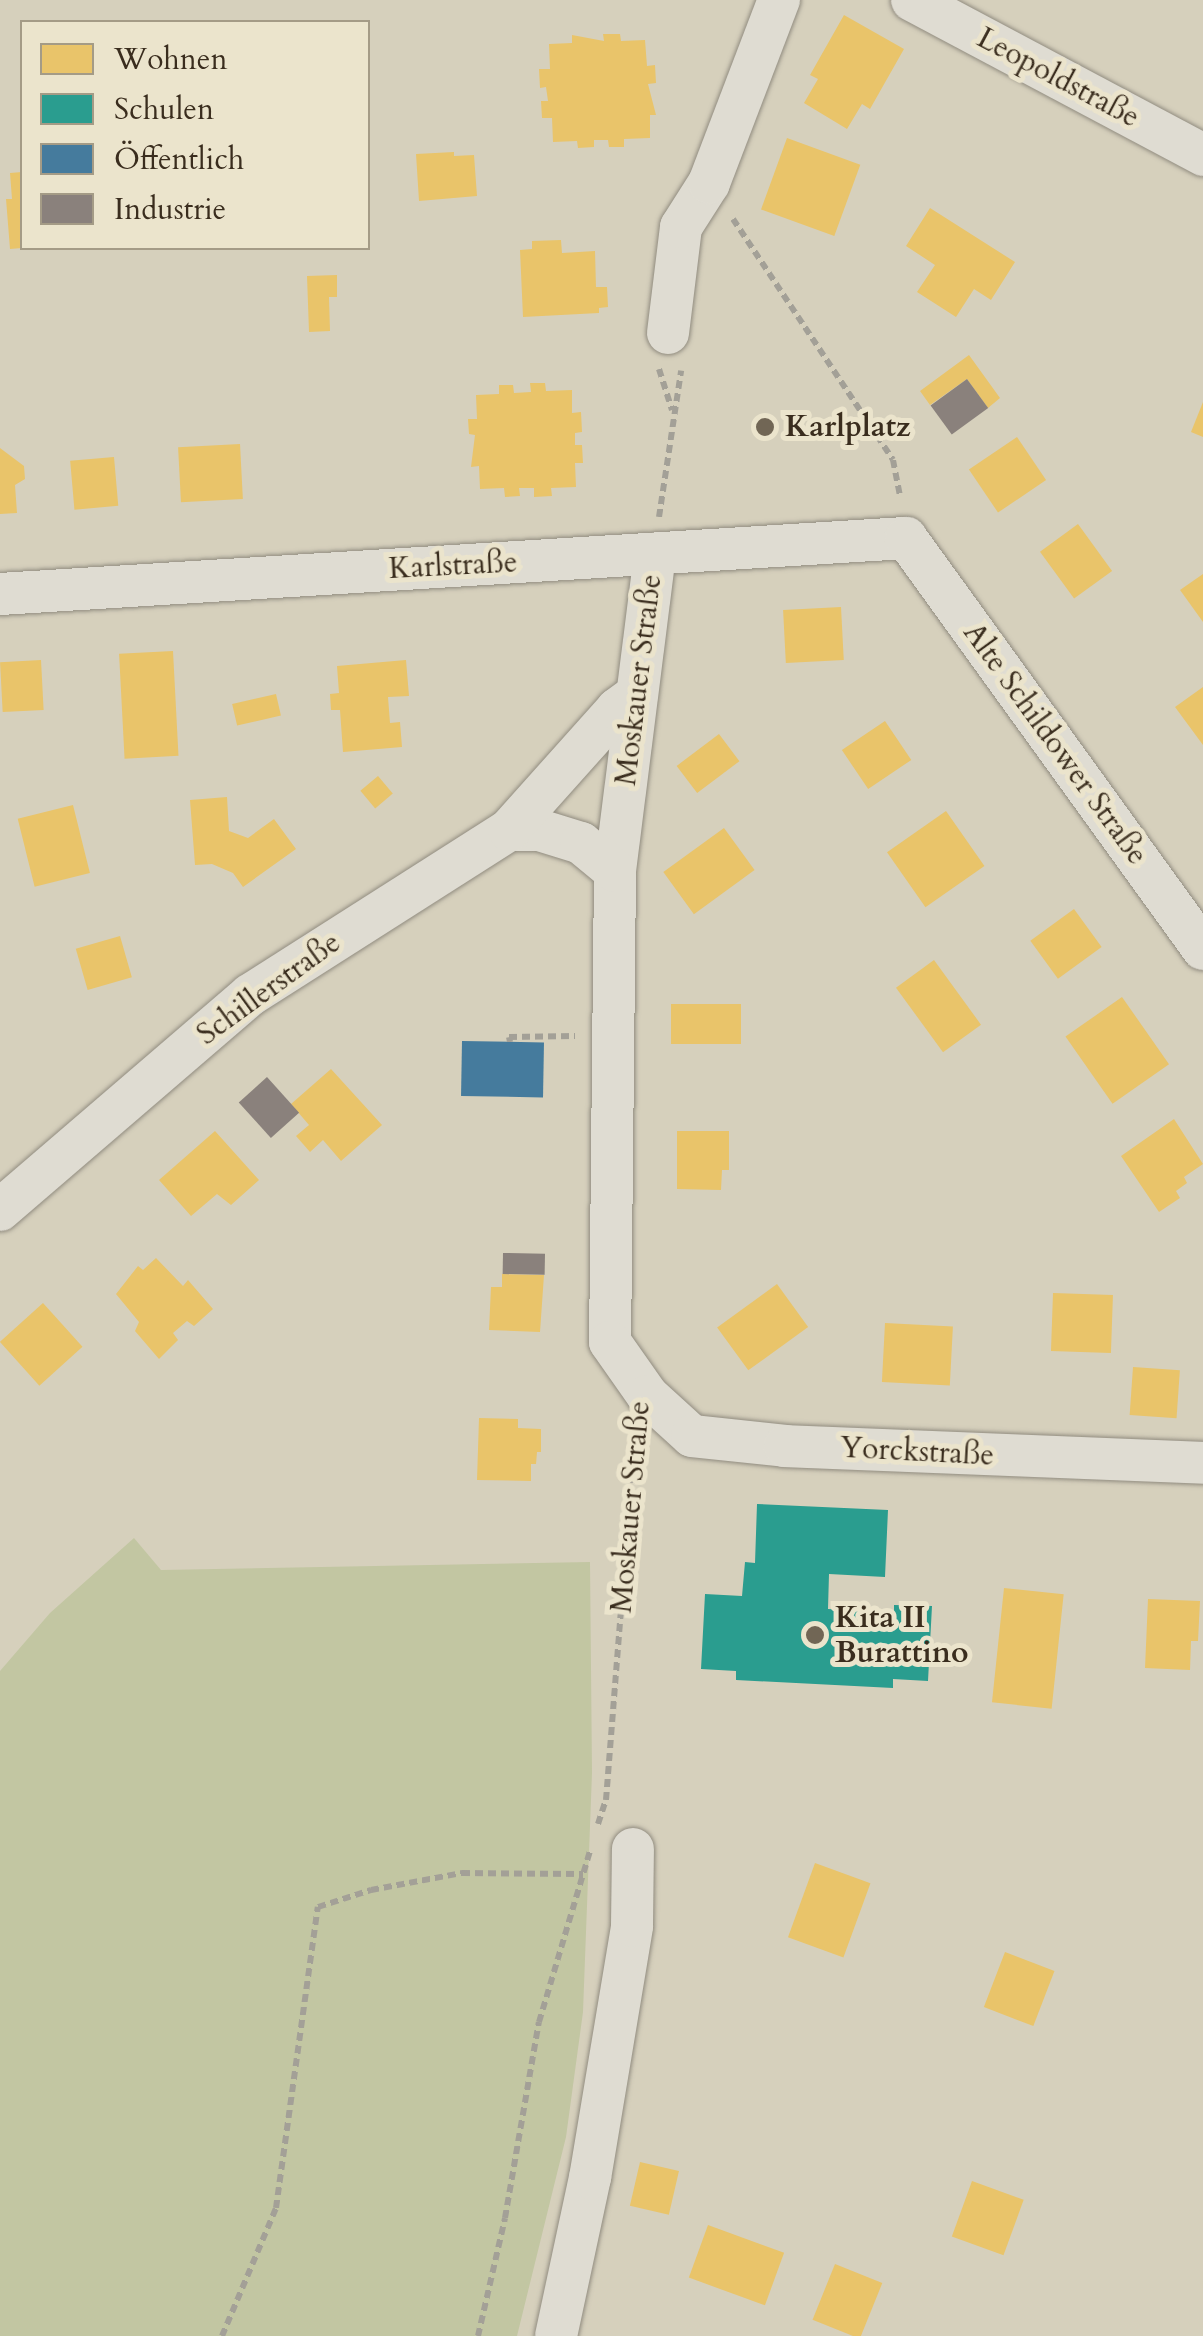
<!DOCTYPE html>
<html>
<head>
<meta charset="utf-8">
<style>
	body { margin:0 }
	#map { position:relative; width:1203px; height:2336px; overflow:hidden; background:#d6d0bc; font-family:Cardo,serif }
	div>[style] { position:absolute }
	.green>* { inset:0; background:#c2c6a2 }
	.homes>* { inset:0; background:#e9c46a; transform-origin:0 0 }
	.schools>* { inset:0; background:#2a9d8f }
	.public>* { inset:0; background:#457b9d; transform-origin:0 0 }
	.industry>* { inset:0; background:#8a817c; transform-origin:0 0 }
	.path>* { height:6px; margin-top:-3px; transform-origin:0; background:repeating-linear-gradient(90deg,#a3a097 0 8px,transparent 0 13px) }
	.roads { filter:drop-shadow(0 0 2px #918c80) drop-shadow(0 0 2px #918c80) }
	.street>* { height:42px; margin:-21px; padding:0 21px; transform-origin:21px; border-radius:21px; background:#dfdcd2 }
	.dots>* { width:28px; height:28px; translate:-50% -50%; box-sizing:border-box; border:5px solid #ebe4cc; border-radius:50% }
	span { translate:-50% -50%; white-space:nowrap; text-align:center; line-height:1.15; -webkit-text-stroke:10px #ebe4cc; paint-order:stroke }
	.street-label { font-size:30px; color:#3a2d1e }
	.poi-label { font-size:30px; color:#3a2d1e; font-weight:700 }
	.left { translate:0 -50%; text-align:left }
	.legend { position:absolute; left:20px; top:20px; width:350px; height:230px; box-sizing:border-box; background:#ebe4cc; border:2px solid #a49b86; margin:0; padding:12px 18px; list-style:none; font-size:30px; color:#3a2d1e }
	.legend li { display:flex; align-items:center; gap:20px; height:50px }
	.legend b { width:50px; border:2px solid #a49b86 }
</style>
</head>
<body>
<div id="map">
	<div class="green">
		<i style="clip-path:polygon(134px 1538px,161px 1570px,590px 1562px,592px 1773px,583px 2012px,566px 2137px,517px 2336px,0 2336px,0 1671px,50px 1613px)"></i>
	</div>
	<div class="homes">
		<i style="clip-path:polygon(844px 15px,904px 49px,870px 109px,862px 104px,847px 129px,804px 103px,818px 79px,810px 75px)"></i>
		<i style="clip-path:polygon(603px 34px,620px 34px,621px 41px,645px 40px,647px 66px,655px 65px,656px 83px,648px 84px,656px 115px,650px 115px,650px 138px,624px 139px,624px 147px,609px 147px,608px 140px,594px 140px,594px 147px,578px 148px,577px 141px,553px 142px,552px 118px,542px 118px,541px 101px,548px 101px,546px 87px,540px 88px,539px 69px,550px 69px,549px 44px,572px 43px,572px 35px,604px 41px)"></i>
		<i style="left:787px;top:138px;width:78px;height:76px;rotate:20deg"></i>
		<i style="clip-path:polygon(454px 152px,454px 156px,474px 155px,477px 196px,419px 201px,416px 154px)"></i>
		<i style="clip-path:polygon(22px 172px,22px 248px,10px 249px,6px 199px,12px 199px,10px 173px)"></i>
		<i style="clip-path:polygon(930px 208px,1015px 262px,991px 300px,974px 289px,956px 317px,917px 292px,935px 265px,906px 246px)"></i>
		<i style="clip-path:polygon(561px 240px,562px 253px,595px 251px,596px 287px,607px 287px,608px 307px,599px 308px,599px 313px,523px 317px,520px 250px,532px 249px,532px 241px)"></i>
		<i style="clip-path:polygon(337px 275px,337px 297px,329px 297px,330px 331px,309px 332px,307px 276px)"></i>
		<i style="clip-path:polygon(969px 355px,1000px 398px,988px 408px,967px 379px,930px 405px,920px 391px)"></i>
		<i style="clip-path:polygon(530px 383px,545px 383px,546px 391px,572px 390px,572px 413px,581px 412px,582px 432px,575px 433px,575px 445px,582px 445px,583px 463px,575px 463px,576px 487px,551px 488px,552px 496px,534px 497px,534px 488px,519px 488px,520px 496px,505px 497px,504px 488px,480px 489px,479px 466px,471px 467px,475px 435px,469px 434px,468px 419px,477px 419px,476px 395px,499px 394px,499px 385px,513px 385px,514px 393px,531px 392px)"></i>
		<i style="clip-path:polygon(1203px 402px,1203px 437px,1191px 432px)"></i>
		<i style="left:1017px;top:437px;width:52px;height:58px;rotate:56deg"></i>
		<i style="left:240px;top:444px;width:55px;height:62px;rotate:87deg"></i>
		<i style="clip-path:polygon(0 448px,24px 466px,25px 479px,15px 485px,17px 513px,0 514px)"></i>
		<i style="left:114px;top:457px;width:49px;height:44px;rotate:85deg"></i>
		<i style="left:1078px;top:524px;width:58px;height:47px;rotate:54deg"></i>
		<i style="clip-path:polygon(1203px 574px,1203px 622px,1180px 590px)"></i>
		<i style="left:841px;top:607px;width:53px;height:58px;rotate:87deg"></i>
		<i style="left:173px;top:651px;width:105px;height:54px;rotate:87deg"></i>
		<i style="left:41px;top:660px;width:50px;height:41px;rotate:87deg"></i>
		<i style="clip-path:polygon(406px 660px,409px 696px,388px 697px,390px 723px,400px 722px,402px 747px,343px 752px,340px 710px,331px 710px,330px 694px,339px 693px,337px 666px)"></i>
		<i style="clip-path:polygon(1203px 687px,1203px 745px,1175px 707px)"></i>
		<i style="left:276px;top:694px;width:22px;height:45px;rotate:77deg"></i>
		<i style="left:885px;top:721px;width:47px;height:52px;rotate:56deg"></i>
		<i style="left:719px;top:734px;width:34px;height:53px;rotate:53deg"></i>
		<i style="left:378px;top:776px;width:23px;height:23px;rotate:50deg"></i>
		<i style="clip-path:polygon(227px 797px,229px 831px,248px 838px,274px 819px,296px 849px,243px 887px,233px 873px,212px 864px,195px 865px,190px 800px)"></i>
		<i style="left:73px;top:805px;width:70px;height:57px;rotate:76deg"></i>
		<i style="left:946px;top:811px;width:67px;height:72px;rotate:55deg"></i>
		<i style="left:724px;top:828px;width:52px;height:75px;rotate:54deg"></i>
		<i style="left:1074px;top:909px;width:47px;height:54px;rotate:54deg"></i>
		<i style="left:120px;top:936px;width:43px;height:46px;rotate:74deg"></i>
		<i style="left:934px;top:960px;width:80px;height:47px;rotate:54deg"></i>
		<i style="left:1122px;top:997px;width:82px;height:69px;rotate:55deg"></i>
		<i style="left:741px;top:1004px;width:40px;height:70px;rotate:90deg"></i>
		<i style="clip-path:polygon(331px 1069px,382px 1125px,341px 1161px,323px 1140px,310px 1152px,296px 1136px,309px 1125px,291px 1104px)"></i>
		<i style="clip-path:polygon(1174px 1119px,1203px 1164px,1184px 1177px,1187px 1183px,1176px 1191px,1180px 1198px,1159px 1212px,1121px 1156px)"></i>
		<i style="clip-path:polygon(215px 1131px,259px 1180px,231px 1205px,217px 1194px,191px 1216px,159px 1180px)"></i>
		<i style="clip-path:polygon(677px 1131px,729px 1131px,729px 1170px,722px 1170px,721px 1190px,677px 1189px)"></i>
		<i style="clip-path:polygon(156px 1258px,183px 1286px,188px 1280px,213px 1309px,194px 1326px,187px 1321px,173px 1333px,178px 1340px,159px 1359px,135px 1331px,139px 1322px,116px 1294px,138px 1266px,143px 1270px)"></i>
		<i style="clip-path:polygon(502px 1274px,544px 1275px,540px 1332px,489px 1330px,491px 1287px,502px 1287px)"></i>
		<i style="left:777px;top:1284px;width:53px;height:74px;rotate:54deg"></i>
		<i style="left:1053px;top:1293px;width:60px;height:58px;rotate:2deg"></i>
		<i style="left:43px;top:1303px;width:59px;height:58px;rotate:48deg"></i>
		<i style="left:885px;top:1323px;width:68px;height:59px;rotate:3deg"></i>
		<i style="left:1133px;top:1367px;width:47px;height:48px;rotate:4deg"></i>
		<i style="clip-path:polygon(479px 1418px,518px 1419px,518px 1428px,541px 1429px,541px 1452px,537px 1452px,536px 1464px,531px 1464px,531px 1481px,477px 1480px)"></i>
		<i style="left:1004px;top:1588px;width:60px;height:115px;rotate:6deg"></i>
		<i style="clip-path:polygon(1148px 1599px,1200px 1601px,1198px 1641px,1191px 1641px,1190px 1670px,1145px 1668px)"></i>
		<i style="left:815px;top:1863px;width:59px;height:79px;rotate:20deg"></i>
		<i style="left:1005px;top:1952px;width:53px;height:59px;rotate:21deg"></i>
		<i style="left:640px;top:2162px;width:40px;height:45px;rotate:13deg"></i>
		<i style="left:972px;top:2181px;width:55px;height:59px;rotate:20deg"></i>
		<i style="left:708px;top:2225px;width:81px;height:56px;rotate:20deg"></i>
		<i style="left:835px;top:2264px;width:51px;height:60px;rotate:22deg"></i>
	</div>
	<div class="schools">
		<i style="clip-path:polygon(757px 1504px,888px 1510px,885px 1577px,829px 1574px,828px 1609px,894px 1612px,894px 1605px,932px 1606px,928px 1681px,893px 1679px,893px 1688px,736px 1680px,736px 1671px,701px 1669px,705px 1594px,742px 1596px,745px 1562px,755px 1563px)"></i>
	</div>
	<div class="public">
		<i style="left:462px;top:1041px;width:82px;height:55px;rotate:1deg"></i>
	</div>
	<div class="industry">
		<i style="left:967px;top:379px;width:36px;height:45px;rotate:54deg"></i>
		<i style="left:267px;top:1077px;width:48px;height:38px;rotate:48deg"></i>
		<i style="left:503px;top:1253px;width:42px;height:21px;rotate:1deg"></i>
	</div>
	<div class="path">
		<i style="left:733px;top:219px;width:289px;rotate:56.4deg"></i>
		<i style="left:893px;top:460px;width:38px;rotate:79deg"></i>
		<i style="left:659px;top:369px;width:43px;rotate:72.4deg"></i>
		<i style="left:659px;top:517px;width:148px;rotate:-81.4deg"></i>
		<i style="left:510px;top:1042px;width:5px;rotate:-101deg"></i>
		<i style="left:509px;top:1037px;width:66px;rotate:-0.9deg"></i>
		<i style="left:598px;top:1824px;width:25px;rotate:-72deg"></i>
		<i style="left:606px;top:1800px;width:292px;rotate:-85.5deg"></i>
		<i style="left:629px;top:1509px;width:70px;rotate:-80.9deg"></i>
		<i style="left:222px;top:2336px;width:139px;rotate:-67.1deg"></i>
		<i style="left:276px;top:2208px;width:304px;rotate:-82.1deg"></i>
		<i style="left:318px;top:1907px;width:56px;rotate:-17.8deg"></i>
		<i style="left:371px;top:1890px;width:93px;rotate:-10.6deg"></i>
		<i style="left:462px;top:1873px;width:121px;rotate:0.5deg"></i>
		<i style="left:478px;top:2336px;width:121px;rotate:-77.1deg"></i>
		<i style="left:505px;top:2218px;width:199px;rotate:-80.2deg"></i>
		<i style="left:539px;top:2022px;width:178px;rotate:-73.4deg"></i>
	</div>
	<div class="roads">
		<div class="street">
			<i style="left:912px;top:0;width:330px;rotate:28deg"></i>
			<i style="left:668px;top:333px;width:107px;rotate:-83deg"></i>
			<i style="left:681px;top:227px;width:52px;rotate:-57.5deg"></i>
			<i style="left:709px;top:183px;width:196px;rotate:-69.1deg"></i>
			<i style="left:655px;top:554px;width:320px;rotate:97.2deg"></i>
			<i style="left:615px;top:871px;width:471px;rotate:90.6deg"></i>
			<i style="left:610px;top:1342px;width:66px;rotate:54.9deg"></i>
			<i style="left:648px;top:1396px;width:59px;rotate:42.3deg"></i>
			<i style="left:692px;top:1436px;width:94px;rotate:6.1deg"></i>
			<i style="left:785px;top:1446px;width:418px;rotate:2.3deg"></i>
			<i style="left:0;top:594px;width:908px;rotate:-3.54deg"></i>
			<i style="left:906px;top:538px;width:507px;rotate:54.15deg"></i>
			<i style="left:509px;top:830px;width:30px"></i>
			<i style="left:539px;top:830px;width:44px;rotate:17.2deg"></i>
			<i style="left:581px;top:843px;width:44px;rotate:39.5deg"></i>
			<i style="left:0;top:1210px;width:330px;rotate:-40.7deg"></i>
			<i style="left:250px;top:995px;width:307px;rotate:-32.5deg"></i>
			<i style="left:509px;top:830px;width:162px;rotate:-48.2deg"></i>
			<i style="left:617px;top:709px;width:22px;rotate:-36deg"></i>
			<i style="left:556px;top:2336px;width:162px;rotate:-77.9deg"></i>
			<i style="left:590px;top:2178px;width:255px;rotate:-80.5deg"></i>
			<i style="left:632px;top:1926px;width:77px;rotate:-89.3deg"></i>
		</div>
	</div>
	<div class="dots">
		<i style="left:765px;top:427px;background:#716655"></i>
		<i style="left:815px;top:1635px;background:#716655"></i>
	</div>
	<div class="street-label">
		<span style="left:1058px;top:78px;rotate:28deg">Leopoldstraße</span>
		<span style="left:453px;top:566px;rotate:-3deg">Karlstraße</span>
		<span style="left:639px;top:680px;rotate:-83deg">Moskauer Straße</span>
		<span style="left:1055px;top:744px;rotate:54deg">Alte Schildower Straße</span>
		<span style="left:269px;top:989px;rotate:-36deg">Schillerstraße</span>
		<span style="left:917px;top:1452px;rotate:3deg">Yorckstraße</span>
		<span style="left:631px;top:1507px;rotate:-85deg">Moskauer Straße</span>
	</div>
	<div class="poi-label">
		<span class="left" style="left:785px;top:427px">Karlplatz</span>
		<span class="left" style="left:835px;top:1635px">Kita II<br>Burattino</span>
	</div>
	<ul class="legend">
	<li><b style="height:28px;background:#e9c46a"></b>Wohnen</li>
	<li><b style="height:28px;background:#2a9d8f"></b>Schulen</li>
	<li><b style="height:28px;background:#457b9d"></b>Öffentlich</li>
	<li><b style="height:28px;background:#8a817c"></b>Industrie</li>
	</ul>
</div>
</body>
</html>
